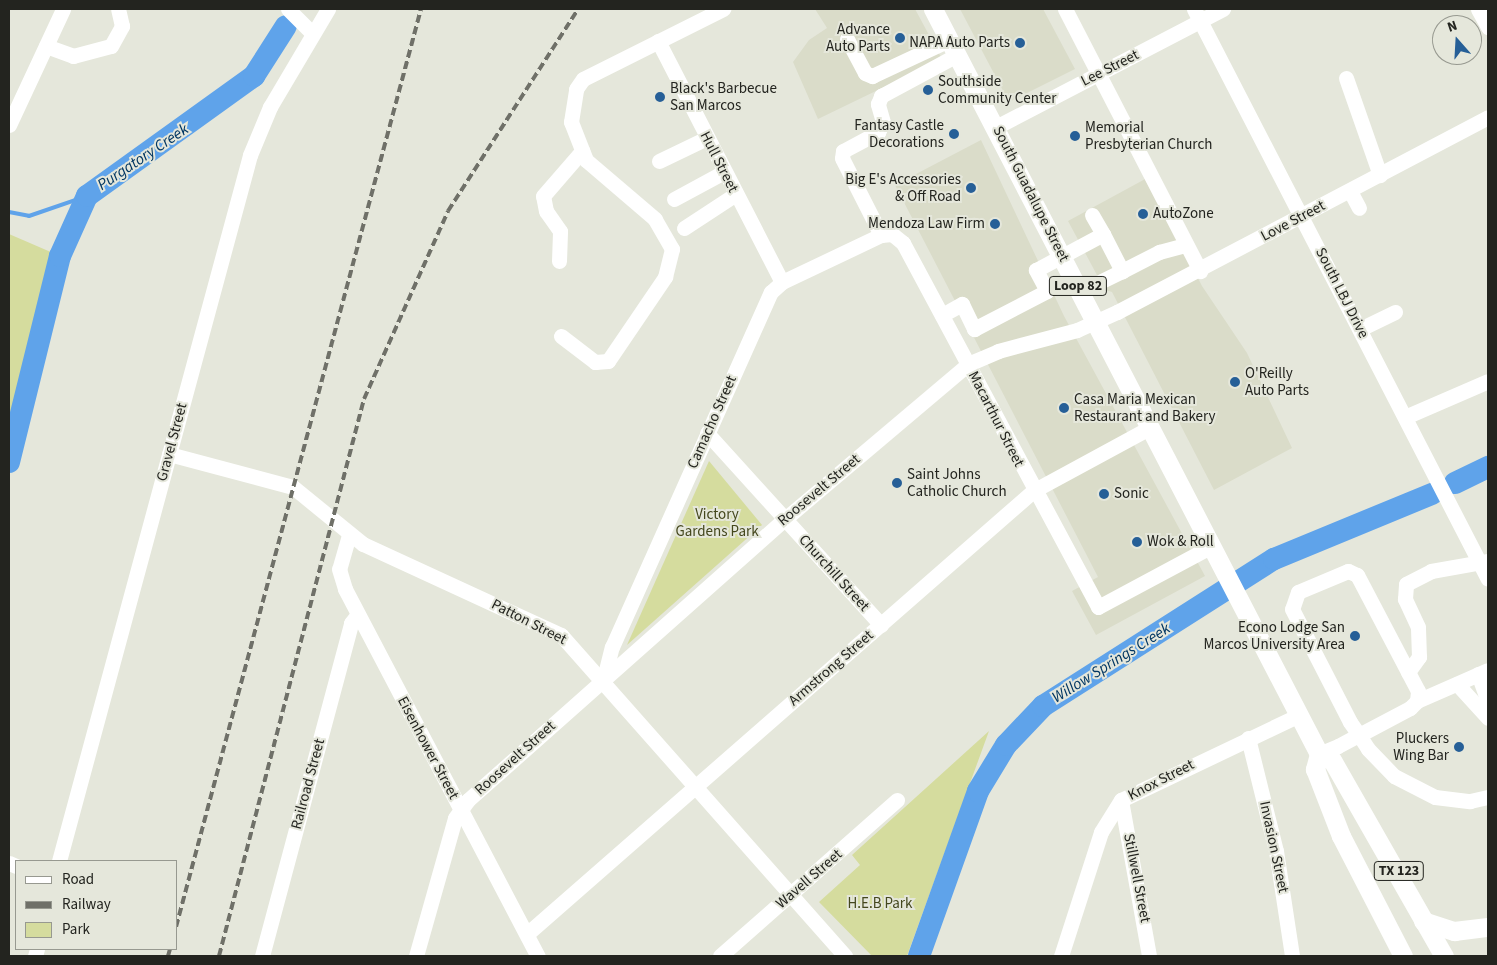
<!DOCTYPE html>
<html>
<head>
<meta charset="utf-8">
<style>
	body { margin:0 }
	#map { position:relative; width:1497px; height:965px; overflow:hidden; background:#e5e7db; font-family:"Source Sans 3",sans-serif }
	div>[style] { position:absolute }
	.built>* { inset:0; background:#dadcc9 }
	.green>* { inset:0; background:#d5dc9e }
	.stream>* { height:4px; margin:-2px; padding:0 2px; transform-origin:2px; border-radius:2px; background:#5fa3ea }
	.river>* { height:22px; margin:-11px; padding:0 11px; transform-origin:11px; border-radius:11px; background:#5fa3ea }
	.minor>* { height:15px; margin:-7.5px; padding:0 7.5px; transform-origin:7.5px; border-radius:7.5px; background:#fff }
	.major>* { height:19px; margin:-9.5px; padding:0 9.5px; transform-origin:9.5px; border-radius:9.5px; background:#fff }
	.rail>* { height:4px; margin-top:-2px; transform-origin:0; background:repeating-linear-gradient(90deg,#6f7068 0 8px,transparent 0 12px) }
	.dots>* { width:14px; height:14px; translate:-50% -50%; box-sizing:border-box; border:2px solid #e5e7db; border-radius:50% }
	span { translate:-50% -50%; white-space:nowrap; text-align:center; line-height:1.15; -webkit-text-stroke:4px #e5e7db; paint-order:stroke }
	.shield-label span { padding:1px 4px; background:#e5e7db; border:1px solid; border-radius:4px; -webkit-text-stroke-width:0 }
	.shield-label { font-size:14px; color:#23241f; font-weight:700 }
	.poi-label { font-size:15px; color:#23241f }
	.right { translate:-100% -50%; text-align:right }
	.left { translate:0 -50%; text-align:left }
	.street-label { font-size:15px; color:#23241f }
	.park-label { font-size:15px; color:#44471d }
	.water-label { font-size:16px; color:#013662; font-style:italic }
	.frame { position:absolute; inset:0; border:10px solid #23241f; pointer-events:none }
	.legend { position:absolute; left:15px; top:860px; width:162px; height:90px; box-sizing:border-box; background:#e5e7db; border:1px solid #979990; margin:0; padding:6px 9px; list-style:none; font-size:15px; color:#23241f }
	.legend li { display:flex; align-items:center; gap:10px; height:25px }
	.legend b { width:25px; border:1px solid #979990 }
	.north { position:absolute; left:1432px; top:15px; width:50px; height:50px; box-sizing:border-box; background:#e5e7db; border:1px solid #979990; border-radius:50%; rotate:341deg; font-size:14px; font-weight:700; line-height:20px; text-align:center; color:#23241f }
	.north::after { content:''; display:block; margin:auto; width:18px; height:22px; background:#265f97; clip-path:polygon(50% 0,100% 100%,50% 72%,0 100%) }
</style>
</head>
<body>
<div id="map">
	<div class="built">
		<i style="clip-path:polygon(815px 9px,915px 9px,942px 59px,818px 119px,793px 62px,809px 40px,827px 28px)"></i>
		<i style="clip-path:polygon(960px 9px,1043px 9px,1075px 69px,1009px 102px)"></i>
		<i style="clip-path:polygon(981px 140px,1064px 316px,1205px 576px,1096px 635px,1072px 591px,1098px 577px,895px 185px)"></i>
		<i style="clip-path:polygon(1147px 178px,1202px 286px,1247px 353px,1292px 448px,1214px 490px,1112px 292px,1105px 290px,1068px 221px)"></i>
	</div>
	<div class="green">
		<i style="clip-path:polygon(9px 234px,60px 256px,9px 452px)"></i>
		<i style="clip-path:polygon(709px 461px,762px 525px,627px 645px)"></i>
		<i style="clip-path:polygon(989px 731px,907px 956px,872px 956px,819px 902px,860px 865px,852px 855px)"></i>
	</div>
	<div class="stream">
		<i style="left:9px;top:212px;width:20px;rotate:11deg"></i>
		<i style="left:29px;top:216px;width:61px;rotate:-19deg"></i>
	</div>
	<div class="river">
		<i style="left:9px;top:462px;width:212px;rotate:-76.1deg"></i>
		<i style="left:60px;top:256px;width:66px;rotate:-65.8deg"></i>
		<i style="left:87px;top:196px;width:206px;rotate:-35.7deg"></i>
		<i style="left:254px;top:76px;width:59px;rotate:-57.4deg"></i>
		<i style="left:1455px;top:483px;width:37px;rotate:-26deg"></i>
		<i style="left:919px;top:956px;width:175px;rotate:-70.3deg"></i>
		<i style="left:978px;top:791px;width:54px;rotate:-58.7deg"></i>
		<i style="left:1006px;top:745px;width:54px;rotate:-46.5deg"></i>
		<i style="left:1043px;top:706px;width:274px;rotate:-32.5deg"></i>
		<i style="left:1274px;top:559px;width:171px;rotate:-22.4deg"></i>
	</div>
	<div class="minor">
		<i style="left:288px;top:9px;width:34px;rotate:45deg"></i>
		<i style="left:1065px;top:9px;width:295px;rotate:62.7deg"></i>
		<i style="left:1194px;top:9px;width:641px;rotate:62.72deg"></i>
		<i style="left:1478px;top:9px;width:21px;rotate:61deg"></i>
		<i style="left:847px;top:39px;width:38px;rotate:62deg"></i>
		<i style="left:865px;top:73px;width:8px;rotate:23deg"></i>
		<i style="left:872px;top:76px;width:85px;rotate:-25.1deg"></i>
		<i style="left:658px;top:41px;width:271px;rotate:62.8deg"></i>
		<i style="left:46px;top:46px;width:29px;rotate:20deg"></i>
		<i style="left:73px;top:56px;width:39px;rotate:-15deg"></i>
		<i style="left:111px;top:46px;width:23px;rotate:-61deg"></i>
		<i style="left:122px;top:26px;width:17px;rotate:-103deg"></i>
		<i style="left:1346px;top:78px;width:103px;rotate:70.7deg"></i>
		<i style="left:9px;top:125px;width:128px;rotate:-65deg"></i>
		<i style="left:996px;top:127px;width:256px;rotate:-27.5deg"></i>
		<i style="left:659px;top:161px;width:53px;rotate:-25.6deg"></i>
		<i style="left:1350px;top:191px;width:19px;rotate:62deg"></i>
		<i style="left:674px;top:199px;width:57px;rotate:-28.4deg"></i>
		<i style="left:1092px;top:215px;width:22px;rotate:60deg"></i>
		<i style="left:684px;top:228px;width:62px;rotate:-33.2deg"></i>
		<i style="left:881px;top:235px;width:86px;rotate:-116.9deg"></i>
		<i style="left:842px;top:158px;width:7px;rotate:-82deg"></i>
		<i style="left:843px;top:151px;width:40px;rotate:-28deg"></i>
		<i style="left:878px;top:132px;width:11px;rotate:-63deg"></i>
		<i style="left:883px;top:122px;width:19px;rotate:-106deg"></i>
		<i style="left:878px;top:104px;width:9px;rotate:-69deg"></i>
		<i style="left:881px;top:96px;width:86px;rotate:-28.3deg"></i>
		<i style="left:559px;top:261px;width:30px;rotate:-88deg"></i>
		<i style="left:560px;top:231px;width:24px;rotate:-125deg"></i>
		<i style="left:546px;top:211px;width:15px;rotate:-101deg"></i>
		<i style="left:543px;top:196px;width:60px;rotate:-49.1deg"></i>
		<i style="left:1122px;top:271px;width:42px;rotate:-27.2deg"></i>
		<i style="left:1159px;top:252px;width:28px;rotate:-15deg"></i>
		<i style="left:942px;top:315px;width:23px;rotate:-29deg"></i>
		<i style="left:962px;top:304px;width:28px;rotate:64deg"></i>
		<i style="left:974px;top:329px;width:82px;rotate:-27.5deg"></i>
		<i style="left:1047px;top:291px;width:24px;rotate:-118deg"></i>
		<i style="left:1036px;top:270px;width:76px;rotate:-28.2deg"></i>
		<i style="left:1103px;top:234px;width:42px;rotate:62.8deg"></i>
		<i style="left:1122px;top:271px;width:46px;rotate:154deg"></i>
		<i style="left:1360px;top:329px;width:39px;rotate:-26deg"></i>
		<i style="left:561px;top:336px;width:43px;rotate:37.4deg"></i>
		<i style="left:595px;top:362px;width:13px;rotate:-4deg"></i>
		<i style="left:608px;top:361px;width:102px;rotate:-55.8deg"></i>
		<i style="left:665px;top:277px;width:29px;rotate:-76deg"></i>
		<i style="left:672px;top:249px;width:34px;rotate:-120deg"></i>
		<i style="left:655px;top:219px;width:91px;rotate:-139.5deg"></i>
		<i style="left:586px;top:160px;width:41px;rotate:-111.5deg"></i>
		<i style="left:571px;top:122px;width:33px;rotate:-81deg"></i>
		<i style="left:576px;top:89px;width:12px;rotate:-55deg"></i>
		<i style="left:583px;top:79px;width:157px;rotate:-26.6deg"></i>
		<i style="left:1405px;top:417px;width:90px;rotate:-23.4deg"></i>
		<i style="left:707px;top:433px;width:259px;rotate:47.8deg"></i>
		<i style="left:169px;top:454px;width:128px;rotate:14.9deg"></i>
		<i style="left:293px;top:487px;width:90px;rotate:39.2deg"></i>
		<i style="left:363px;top:544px;width:218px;rotate:24.7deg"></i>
		<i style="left:561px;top:635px;width:429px;rotate:48.5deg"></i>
		<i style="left:349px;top:535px;width:35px;rotate:106deg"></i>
		<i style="left:339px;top:569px;width:21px;rotate:73deg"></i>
		<i style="left:345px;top:589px;width:415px;rotate:62.3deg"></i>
		<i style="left:1408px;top:672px;width:19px;rotate:-54deg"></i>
		<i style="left:1419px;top:657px;width:30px;rotate:-92deg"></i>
		<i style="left:1418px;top:627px;width:31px;rotate:-115deg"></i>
		<i style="left:1405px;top:599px;width:15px;rotate:-86deg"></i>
		<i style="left:1406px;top:584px;width:28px;rotate:-27deg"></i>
		<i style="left:1431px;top:571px;width:58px;rotate:-10deg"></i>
		<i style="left:1478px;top:674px;width:30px;rotate:70deg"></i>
		<i style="left:604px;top:678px;width:32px;rotate:-76deg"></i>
		<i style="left:612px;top:647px;width:389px;rotate:-65.9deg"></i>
		<i style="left:771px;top:292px;width:15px;rotate:-42deg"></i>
		<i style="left:782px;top:282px;width:110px;rotate:-25.4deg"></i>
		<i style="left:881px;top:235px;width:11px;rotate:-5deg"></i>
		<i style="left:892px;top:234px;width:14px;rotate:39deg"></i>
		<i style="left:903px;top:243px;width:413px;rotate:61.8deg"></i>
		<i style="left:1098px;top:607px;width:129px;rotate:-28.2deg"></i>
		<i style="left:1457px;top:684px;width:46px;rotate:47.6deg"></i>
		<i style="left:1417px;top:701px;width:77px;rotate:-23.6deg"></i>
		<i style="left:1248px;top:738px;width:116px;rotate:76.1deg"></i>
		<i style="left:1276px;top:851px;width:106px;rotate:81.3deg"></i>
		<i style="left:1319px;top:754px;width:21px;rotate:-23deg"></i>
		<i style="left:1338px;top:746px;width:24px;rotate:-28deg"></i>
		<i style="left:1359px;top:735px;width:58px;rotate:-27.9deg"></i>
		<i style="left:1410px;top:708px;width:10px;rotate:-45deg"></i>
		<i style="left:1417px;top:701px;width:10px;rotate:-84deg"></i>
		<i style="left:1418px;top:691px;width:131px;rotate:-117.7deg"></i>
		<i style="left:1357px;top:575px;width:10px;rotate:-156deg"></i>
		<i style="left:1348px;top:571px;width:54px;rotate:157.2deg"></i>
		<i style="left:1298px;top:592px;width:18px;rotate:109deg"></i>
		<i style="left:1292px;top:609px;width:127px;rotate:62.8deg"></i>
		<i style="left:1350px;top:722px;width:16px;rotate:55deg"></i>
		<i style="left:1359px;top:735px;width:17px;rotate:57deg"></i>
		<i style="left:1368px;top:749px;width:37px;rotate:46deg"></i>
		<i style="left:1394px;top:776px;width:46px;rotate:27.1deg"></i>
		<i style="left:1435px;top:797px;width:35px;rotate:7deg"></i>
		<i style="left:1470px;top:801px;width:18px;rotate:-13deg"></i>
		<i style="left:1121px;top:800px;width:158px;rotate:79.8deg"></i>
		<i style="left:59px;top:861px;width:731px;rotate:-74.86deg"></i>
		<i style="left:250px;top:155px;width:52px;rotate:-67.4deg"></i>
		<i style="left:270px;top:107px;width:114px;rotate:-59.4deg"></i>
		<i style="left:9px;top:863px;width:8px;rotate:23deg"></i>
		<i style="left:528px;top:933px;width:671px;rotate:-41.19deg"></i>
		<i style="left:1033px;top:491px;width:134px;rotate:-28.5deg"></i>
		<i style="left:35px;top:956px;width:7px;rotate:-74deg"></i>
		<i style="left:262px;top:956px;width:345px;rotate:-75deg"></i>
		<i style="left:351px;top:623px;width:11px;rotate:-52deg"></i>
		<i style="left:416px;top:956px;width:143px;rotate:-74.2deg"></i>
		<i style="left:455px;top:818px;width:22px;rotate:-54deg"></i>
		<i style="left:468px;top:800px;width:425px;rotate:-41.6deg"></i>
		<i style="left:786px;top:518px;width:238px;rotate:-40.2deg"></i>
		<i style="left:968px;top:364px;width:33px;rotate:-23deg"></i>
		<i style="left:998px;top:351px;width:82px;rotate:-14.9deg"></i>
		<i style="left:1077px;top:330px;width:44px;rotate:-24.2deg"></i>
		<i style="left:1117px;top:312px;width:419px;rotate:-27.7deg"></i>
		<i style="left:720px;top:956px;width:236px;rotate:-41.4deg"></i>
		<i style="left:1061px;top:956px;width:130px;rotate:-72.1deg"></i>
		<i style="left:1101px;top:832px;width:38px;rotate:-58deg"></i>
		<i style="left:1121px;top:800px;width:197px;rotate:-25.5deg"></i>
	</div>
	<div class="major">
		<i style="left:933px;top:9px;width:839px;rotate:62.61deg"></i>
		<i style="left:1319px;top:754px;width:14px;rotate:25deg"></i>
		<i style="left:1332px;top:760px;width:226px;rotate:60.3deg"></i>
		<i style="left:1319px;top:754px;width:16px;rotate:105deg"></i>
		<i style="left:1315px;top:769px;width:72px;rotate:68.8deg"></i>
		<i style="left:1341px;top:836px;width:135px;rotate:62.7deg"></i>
		<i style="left:1423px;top:921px;width:33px;rotate:18deg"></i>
		<i style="left:1454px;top:931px;width:34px;rotate:-7deg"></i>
	</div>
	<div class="rail">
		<i style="left:176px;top:927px;width:950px;rotate:-75.06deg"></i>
		<i style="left:168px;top:956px;width:7px;rotate:-74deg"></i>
		<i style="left:219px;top:956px;width:576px;rotate:-75.41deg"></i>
		<i style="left:364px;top:399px;width:206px;rotate:-65.9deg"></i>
		<i style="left:448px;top:211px;width:240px;rotate:-57.2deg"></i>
	</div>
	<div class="dots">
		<i style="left:900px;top:38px;background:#265f97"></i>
		<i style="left:1020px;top:43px;background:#265f97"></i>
		<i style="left:928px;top:90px;background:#265f97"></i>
		<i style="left:660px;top:97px;background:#265f97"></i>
		<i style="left:954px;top:134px;background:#265f97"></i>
		<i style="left:1075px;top:136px;background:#265f97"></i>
		<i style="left:971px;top:188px;background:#265f97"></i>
		<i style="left:1143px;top:214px;background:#265f97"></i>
		<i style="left:995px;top:224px;background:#265f97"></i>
		<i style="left:1235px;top:382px;background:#265f97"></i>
		<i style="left:1064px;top:408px;background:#265f97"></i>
		<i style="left:897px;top:483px;background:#265f97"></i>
		<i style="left:1104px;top:494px;background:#265f97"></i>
		<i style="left:1137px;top:542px;background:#265f97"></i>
		<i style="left:1355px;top:636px;background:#265f97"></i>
		<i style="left:1459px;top:747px;background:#265f97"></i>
	</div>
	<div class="shield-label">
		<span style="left:1078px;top:286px">Loop 82</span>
		<span style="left:1399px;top:871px">TX 123</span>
	</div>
	<div class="poi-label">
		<span class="right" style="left:890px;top:38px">Advance<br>Auto Parts</span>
		<span class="right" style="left:1010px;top:43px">NAPA Auto Parts</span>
		<span class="left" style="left:938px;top:90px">Southside<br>Community Center</span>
		<span class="left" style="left:670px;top:97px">Black's Barbecue<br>San Marcos</span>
		<span class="right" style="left:944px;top:134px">Fantasy Castle<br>Decorations</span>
		<span class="left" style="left:1085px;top:136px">Memorial<br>Presbyterian Church</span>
		<span class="right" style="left:961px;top:188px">Big E's Accessories<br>&amp; Off Road</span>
		<span class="left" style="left:1153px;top:214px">AutoZone</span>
		<span class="right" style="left:985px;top:224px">Mendoza Law Firm</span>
		<span class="left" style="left:1245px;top:382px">O'Reilly<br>Auto Parts</span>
		<span class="left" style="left:1074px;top:408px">Casa Maria Mexican<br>Restaurant and Bakery</span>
		<span class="left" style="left:907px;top:483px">Saint Johns<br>Catholic Church</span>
		<span class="left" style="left:1114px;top:494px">Sonic</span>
		<span class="left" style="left:1147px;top:542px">Wok &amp; Roll</span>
		<span class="right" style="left:1345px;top:636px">Econo Lodge San<br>Marcos University Area</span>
		<span class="right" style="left:1449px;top:747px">Pluckers<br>Wing Bar</span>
	</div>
	<div class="street-label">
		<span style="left:1110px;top:68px;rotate:-27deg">Lee Street</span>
		<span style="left:719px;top:162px;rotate:63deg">Hull Street</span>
		<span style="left:1031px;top:194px;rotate:63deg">South Guadalupe Street</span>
		<span style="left:1293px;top:221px;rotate:-28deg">Love Street</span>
		<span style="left:1342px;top:293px;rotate:63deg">South LBJ Drive</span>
		<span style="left:996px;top:419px;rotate:63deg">Macarthur Street</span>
		<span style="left:712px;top:422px;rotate:-66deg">Camacho Street</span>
		<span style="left:172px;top:442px;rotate:-75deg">Gravel Street</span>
		<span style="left:819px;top:490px;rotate:-40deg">Roosevelt Street</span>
		<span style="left:834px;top:573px;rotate:48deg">Churchill Street</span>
		<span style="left:529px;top:622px;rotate:27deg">Patton Street</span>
		<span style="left:831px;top:668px;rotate:-41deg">Armstrong Street</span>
		<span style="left:428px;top:748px;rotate:62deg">Eisenhower Street</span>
		<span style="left:515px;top:758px;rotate:-42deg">Roosevelt Street</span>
		<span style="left:1161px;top:780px;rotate:-27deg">Knox Street</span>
		<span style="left:308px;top:784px;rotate:-75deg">Railroad Street</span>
		<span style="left:1274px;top:847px;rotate:78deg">Invasion Street</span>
		<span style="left:1137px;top:878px;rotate:79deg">Stillwell Street</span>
		<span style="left:809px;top:879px;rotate:-41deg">Wavell Street</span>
	</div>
	<div class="park-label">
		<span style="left:717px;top:523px">Victory<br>Gardens Park</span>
		<span style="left:880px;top:904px">H.E.B Park</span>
	</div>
	<div class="water-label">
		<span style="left:143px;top:157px;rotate:-34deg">Purgatory Creek</span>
		<span style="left:1111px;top:663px;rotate:-32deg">Willow Springs Creek</span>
	</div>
	<div class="frame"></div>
	<ul class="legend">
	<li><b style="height:6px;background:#fff"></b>Road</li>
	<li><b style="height:6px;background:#6f7068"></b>Railway</li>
	<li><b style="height:14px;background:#d5dc9e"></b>Park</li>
	</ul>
	<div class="north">N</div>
</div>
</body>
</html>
